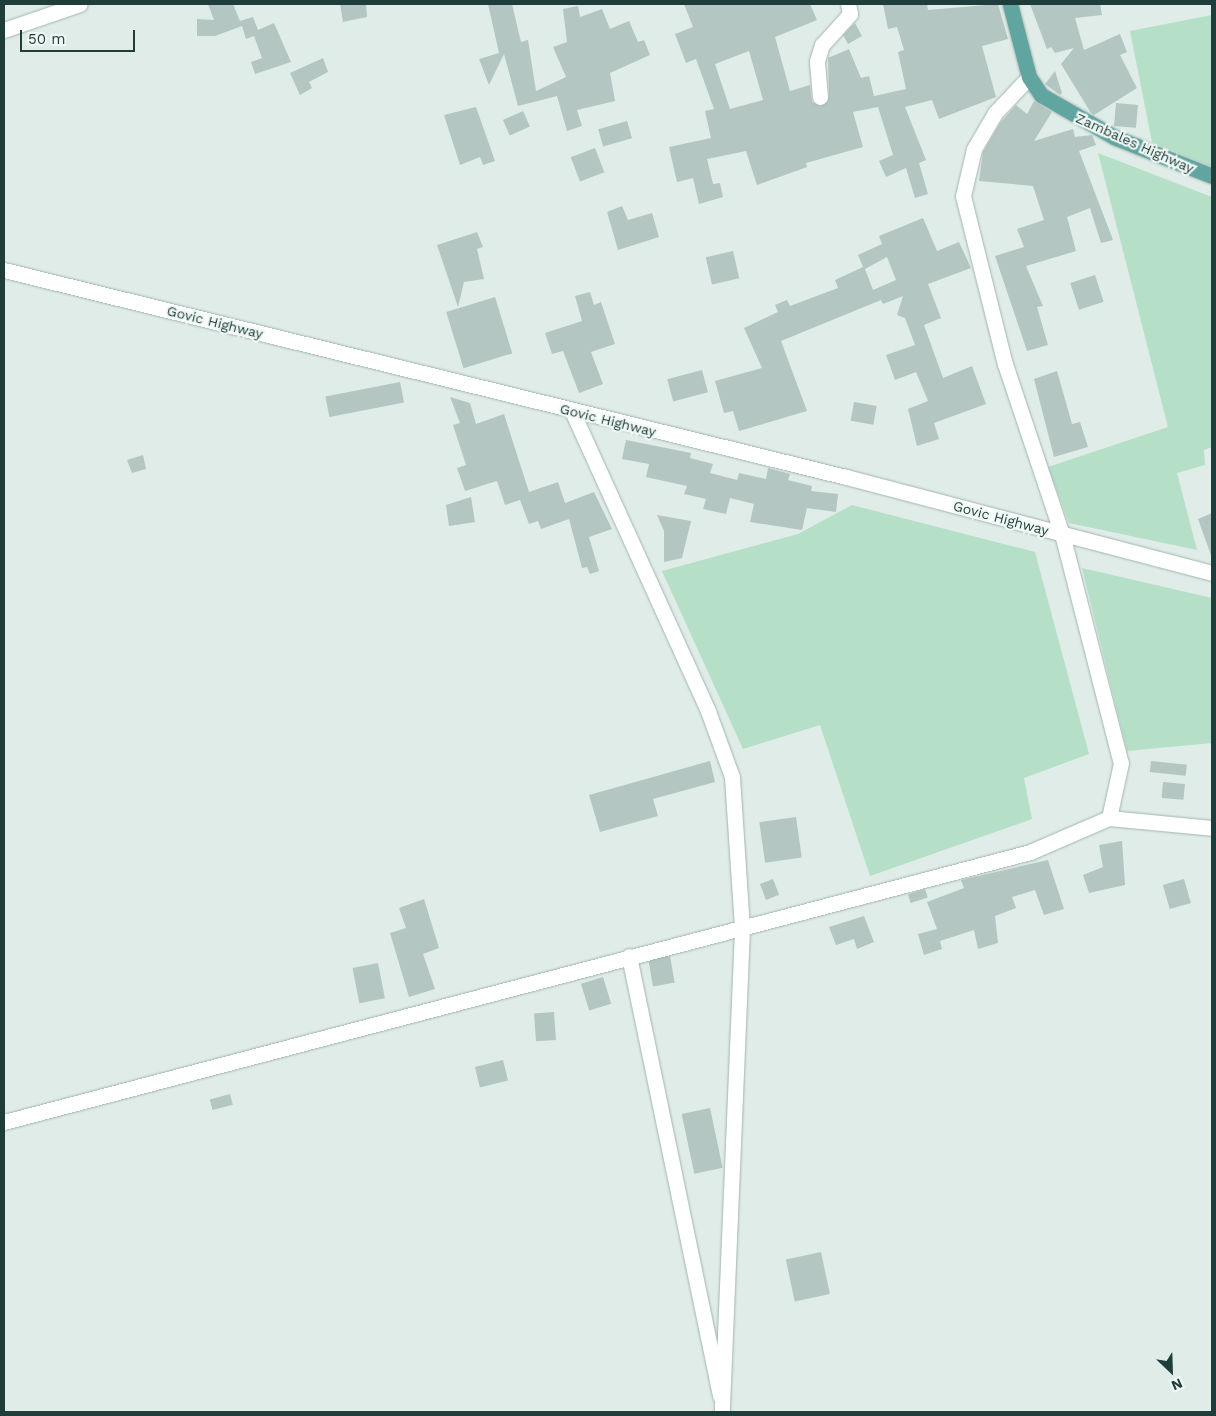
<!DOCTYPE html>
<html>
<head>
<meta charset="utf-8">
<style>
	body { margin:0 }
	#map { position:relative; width:1216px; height:1416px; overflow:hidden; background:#dfece8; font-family:"Work Sans",sans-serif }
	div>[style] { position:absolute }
	.green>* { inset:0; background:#b6dfc8 }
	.building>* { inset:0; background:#b4c6c2; transform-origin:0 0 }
	.roads { filter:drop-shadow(0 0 1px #a2b4b0) drop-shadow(0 0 1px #a2b4b0) }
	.street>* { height:15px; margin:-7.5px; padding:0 7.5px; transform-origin:7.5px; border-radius:7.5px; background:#fff }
	.secondary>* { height:15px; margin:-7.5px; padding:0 7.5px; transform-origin:7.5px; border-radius:7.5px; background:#fff }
	.primary>* { height:15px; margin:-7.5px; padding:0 7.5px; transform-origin:7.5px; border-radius:7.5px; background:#60a59f }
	span { translate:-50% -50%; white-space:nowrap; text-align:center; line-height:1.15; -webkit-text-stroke:4.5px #f0f8f5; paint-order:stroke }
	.street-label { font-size:14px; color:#1f3d3a }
	.frame { position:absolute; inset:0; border:5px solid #1f3d3a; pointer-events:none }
	.north { position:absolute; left:1146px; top:1346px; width:50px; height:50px; -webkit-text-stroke:4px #f0f8f5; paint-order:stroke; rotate:156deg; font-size:14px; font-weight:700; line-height:20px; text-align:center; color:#1f3d3a }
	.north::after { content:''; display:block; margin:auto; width:18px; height:22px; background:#1f3d3a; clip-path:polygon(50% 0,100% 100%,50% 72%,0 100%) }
	.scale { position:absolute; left:20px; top:30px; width:115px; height:22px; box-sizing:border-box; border:2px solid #1f3d3a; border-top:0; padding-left:6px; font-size:15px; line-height:18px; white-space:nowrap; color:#1f3d3a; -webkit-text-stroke:4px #f0f8f5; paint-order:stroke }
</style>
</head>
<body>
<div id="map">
	<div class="green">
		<i style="clip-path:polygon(1212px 15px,1212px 167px,1152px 142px,1130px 31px)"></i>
		<i style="clip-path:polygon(1098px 153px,1212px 197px,1212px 447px,1204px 450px,1205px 465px,1177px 473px,1197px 550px,1069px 523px,1048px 467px,1168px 427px)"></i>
		<i style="clip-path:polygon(852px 505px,1035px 552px,1089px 754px,1024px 778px,1032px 819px,870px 876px,820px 725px,743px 749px,662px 571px,798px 534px)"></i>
		<i style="clip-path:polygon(1082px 568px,1212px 598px,1212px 743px,1127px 751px)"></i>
	</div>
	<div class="building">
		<i style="clip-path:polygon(208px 4px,233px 4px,240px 21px,253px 17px,258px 30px,274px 23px,291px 62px,255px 74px,251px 62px,262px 58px,254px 36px,246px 39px,242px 26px,215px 36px,197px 36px,197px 19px,214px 20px)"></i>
		<i style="clip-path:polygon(340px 4px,366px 4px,367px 17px,343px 22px)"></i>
		<i style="clip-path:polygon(488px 4px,512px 4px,521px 42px,528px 40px,536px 91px,566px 77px,553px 47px,567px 42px,563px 9px,578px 6px,580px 17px,602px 9px,610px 29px,629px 21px,638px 42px,644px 40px,650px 55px,610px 73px,615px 101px,577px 110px,582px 126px,567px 131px,557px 96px,518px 106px,504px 54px,489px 85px,479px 59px,499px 53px)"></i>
		<i style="clip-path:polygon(evenodd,684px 4px,810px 4px,817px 20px,775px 37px,790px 91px,810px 85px,812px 102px,820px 106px,829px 97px,828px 58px,849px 49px,861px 78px,869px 76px,874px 96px,906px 89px,898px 52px,904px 50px,897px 27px,888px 29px,883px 4px,927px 4px,928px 10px,998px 4px,1008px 39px,982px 46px,996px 97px,939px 119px,932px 100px,905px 107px,926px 160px,919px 163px,928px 194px,915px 198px,906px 168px,886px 177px,879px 161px,893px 155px,878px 107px,853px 112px,863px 147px,806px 163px,807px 167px,757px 185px,746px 151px,707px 159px,713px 184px,720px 183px,723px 197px,699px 204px,693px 178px,677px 182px,669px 147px,711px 138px,705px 111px,714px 109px,696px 59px,686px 63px,675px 34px,693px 27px,684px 4px,749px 51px,763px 100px,730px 109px,715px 64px,749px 51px)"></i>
		<i style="clip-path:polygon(1030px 4px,1100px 4px,1102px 15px,1075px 18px,1084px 50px,1120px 34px,1127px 52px,1120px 55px,1137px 88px,1094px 115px,1091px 113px,1061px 64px,1074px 48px,1055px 53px,1051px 47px,1047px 49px)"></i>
		<i style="clip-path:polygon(855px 23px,862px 36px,848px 44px,843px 35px)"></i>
		<i style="clip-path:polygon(323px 58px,328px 72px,309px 82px,312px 88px,300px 95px,290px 73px)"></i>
		<i style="clip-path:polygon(1055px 71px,1062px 93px,1060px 95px,1045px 84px)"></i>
		<i style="clip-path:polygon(1034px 101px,1052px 112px,1034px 141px,1073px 129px,1075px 137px,1092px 135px,1096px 145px,1079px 151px,1113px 240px,1101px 243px,1090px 208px,1067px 217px,1076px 251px,1026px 266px,1043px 306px,1037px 307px,1048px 345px,1027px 351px,995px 256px,1024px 247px,1017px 229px,1044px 220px,1033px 186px,979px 181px,983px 152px,1000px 123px,1016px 105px,1027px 114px)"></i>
		<i style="left:1116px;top:103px;width:22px;height:23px;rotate:5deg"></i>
		<i style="clip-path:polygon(476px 107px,495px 161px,483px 165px,480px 157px,460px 165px,444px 115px)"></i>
		<i style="left:523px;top:111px;width:17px;height:22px;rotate:66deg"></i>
		<i style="left:627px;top:121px;width:18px;height:30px;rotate:74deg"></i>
		<i style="left:595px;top:148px;width:26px;height:26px;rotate:69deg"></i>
		<i style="clip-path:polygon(622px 206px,628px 220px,652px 213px,659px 237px,618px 250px,607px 212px)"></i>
		<i style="clip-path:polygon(evenodd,923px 218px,937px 251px,959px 242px,971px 268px,928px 284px,941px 318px,924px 325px,943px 378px,972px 366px,986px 404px,934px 423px,939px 439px,917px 446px,908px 409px,928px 401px,916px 372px,895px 380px,886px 355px,915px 345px,905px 318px,897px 315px,903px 296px,883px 304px,881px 300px,781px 341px,807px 411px,739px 431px,733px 411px,724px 413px,715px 381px,762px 368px,744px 328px,778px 312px,775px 305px,787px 300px,790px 306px,838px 288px,835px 280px,863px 267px,858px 255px,882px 244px,879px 236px,923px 218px,887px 257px,896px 280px,873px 290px,865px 269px,887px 257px)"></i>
		<i style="clip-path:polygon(477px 232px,483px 247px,477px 249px,484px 279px,464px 282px,458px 307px,437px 245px)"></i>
		<i style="left:733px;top:251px;width:28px;height:28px;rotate:77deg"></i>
		<i style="left:1095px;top:275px;width:28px;height:26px;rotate:72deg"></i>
		<i style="clip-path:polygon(590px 292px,594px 305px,601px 302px,615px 344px,591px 352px,603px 384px,579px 393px,563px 351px,552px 354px,545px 333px,582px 321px,575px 296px)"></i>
		<i style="left:495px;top:297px;width:59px;height:51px;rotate:73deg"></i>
		<i style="left:702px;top:370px;width:23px;height:36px;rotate:75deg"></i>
		<i style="clip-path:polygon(1057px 371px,1072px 424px,1080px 422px,1088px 447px,1054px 457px,1034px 379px)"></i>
		<i style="left:400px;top:382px;width:21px;height:76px;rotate:79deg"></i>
		<i style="clip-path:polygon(450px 397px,470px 403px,476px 424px,504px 414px,529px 492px,558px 482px,565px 503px,594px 492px,612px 529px,589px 537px,599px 571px,590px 574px,587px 567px,582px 568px,569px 519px,541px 529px,538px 521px,529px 524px,520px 500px,505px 505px,497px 481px,465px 491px,457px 468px,466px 465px,453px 425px,460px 423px)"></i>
		<i style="left:854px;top:402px;width:23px;height:19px;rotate:10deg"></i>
		<i style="clip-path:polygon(626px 440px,691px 453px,690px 458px,713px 464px,710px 473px,737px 480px,739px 473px,766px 479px,768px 468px,790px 474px,788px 480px,812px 486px,811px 491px,838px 494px,836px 512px,807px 508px,802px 530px,750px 522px,754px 504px,730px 498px,726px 514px,703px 509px,706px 499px,684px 494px,687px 486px,646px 477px,649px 464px,622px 459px)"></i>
		<i style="clip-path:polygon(143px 455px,146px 469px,132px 473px,127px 460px)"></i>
		<i style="clip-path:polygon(471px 497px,475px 522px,449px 526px,446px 505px)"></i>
		<i style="clip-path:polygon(1212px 513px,1212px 555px,1211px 555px,1198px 519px)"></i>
		<i style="clip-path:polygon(657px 515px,691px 521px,682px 558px,664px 562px,664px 531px)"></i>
		<i style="clip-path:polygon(710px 761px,715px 782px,653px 799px,658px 816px,600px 832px,589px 795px)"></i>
		<i style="left:1151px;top:761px;width:36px;height:11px;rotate:6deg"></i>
		<i style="left:1163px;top:782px;width:22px;height:16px;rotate:5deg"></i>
		<i style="left:796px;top:817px;width:41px;height:37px;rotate:82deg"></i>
		<i style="clip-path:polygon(1122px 841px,1125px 885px,1089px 893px,1083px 875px,1103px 867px,1099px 845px)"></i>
		<i style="clip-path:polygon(1048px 860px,1064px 909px,1044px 915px,1035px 890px,1012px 897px,1016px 908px,995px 916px,998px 943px,978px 949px,974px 930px,940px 941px,942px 949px,924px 955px,918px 934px,937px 929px,927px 902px,964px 888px,961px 880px)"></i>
		<i style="left:773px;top:879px;width:17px;height:14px;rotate:69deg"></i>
		<i style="left:1184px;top:879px;width:25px;height:22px;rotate:74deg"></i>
		<i style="left:925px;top:889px;width:9px;height:18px;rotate:72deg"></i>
		<i style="clip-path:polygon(424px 899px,439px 948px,423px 954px,435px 989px,409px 997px,390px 933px,406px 928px,399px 908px)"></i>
		<i style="clip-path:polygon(864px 916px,874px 942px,857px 949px,854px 939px,836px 945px,829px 927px)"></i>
		<i style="left:670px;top:956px;width:27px;height:22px;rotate:80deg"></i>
		<i style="left:378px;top:963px;width:36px;height:26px;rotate:79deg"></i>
		<i style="left:603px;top:977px;width:28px;height:23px;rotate:73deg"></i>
		<i style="left:554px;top:1012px;width:28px;height:20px;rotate:86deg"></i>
		<i style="left:503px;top:1060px;width:21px;height:29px;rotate:76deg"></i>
		<i style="left:230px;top:1094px;width:11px;height:21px;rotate:75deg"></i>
		<i style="left:710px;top:1108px;width:61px;height:29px;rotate:78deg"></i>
		<i style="left:821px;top:1252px;width:43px;height:36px;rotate:78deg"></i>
	</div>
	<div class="roads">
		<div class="street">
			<i style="left:820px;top:97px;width:36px;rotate:-95deg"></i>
			<i style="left:817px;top:61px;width:17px;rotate:-73deg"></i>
			<i style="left:822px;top:45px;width:42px;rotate:-47.9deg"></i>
			<i style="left:850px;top:14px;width:10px;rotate:-101deg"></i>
			<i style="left:629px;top:956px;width:449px;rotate:78.3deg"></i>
		</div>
		<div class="secondary">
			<i style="left:4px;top:30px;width:80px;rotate:-18.9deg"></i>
			<i style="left:1029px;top:77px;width:50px;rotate:133.4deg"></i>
			<i style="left:995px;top:113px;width:42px;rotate:120.3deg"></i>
			<i style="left:974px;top:149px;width:48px;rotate:103.2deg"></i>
			<i style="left:963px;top:196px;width:173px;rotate:76deg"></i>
			<i style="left:1005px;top:364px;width:179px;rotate:71.5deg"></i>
			<i style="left:1062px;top:534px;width:236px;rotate:75.6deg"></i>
			<i style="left:1121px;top:763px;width:56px;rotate:102.3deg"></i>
			<i style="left:4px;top:270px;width:867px;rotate:13.81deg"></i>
			<i style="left:846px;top:477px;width:378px;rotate:14.7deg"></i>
			<i style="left:572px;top:411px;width:329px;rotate:65.6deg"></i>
			<i style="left:708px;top:711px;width:70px;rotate:70deg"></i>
			<i style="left:732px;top:777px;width:152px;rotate:86.2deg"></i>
			<i style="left:742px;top:929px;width:483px;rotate:92.4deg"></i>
			<i style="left:4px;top:1122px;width:1061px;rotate:-14.74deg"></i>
			<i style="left:1030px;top:852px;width:86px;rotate:-23.3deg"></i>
			<i style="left:1109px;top:818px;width:103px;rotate:5.5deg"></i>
		</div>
		<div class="primary">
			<i style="left:1010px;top:4px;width:75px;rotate:75.4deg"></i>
			<i style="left:1029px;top:77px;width:22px;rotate:56deg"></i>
			<i style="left:1041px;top:95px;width:84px;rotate:29.9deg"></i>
			<i style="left:1114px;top:137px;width:105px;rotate:21.7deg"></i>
		</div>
	</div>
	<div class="street-label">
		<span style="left:1135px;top:143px;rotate:24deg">Zambales Highway</span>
		<span style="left:215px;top:322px;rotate:14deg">Govic Highway</span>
		<span style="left:608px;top:420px;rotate:14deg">Govic Highway</span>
		<span style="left:1001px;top:518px;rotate:15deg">Govic Highway</span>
	</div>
	<div class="frame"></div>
	<div class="north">N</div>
	<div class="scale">50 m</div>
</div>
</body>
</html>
